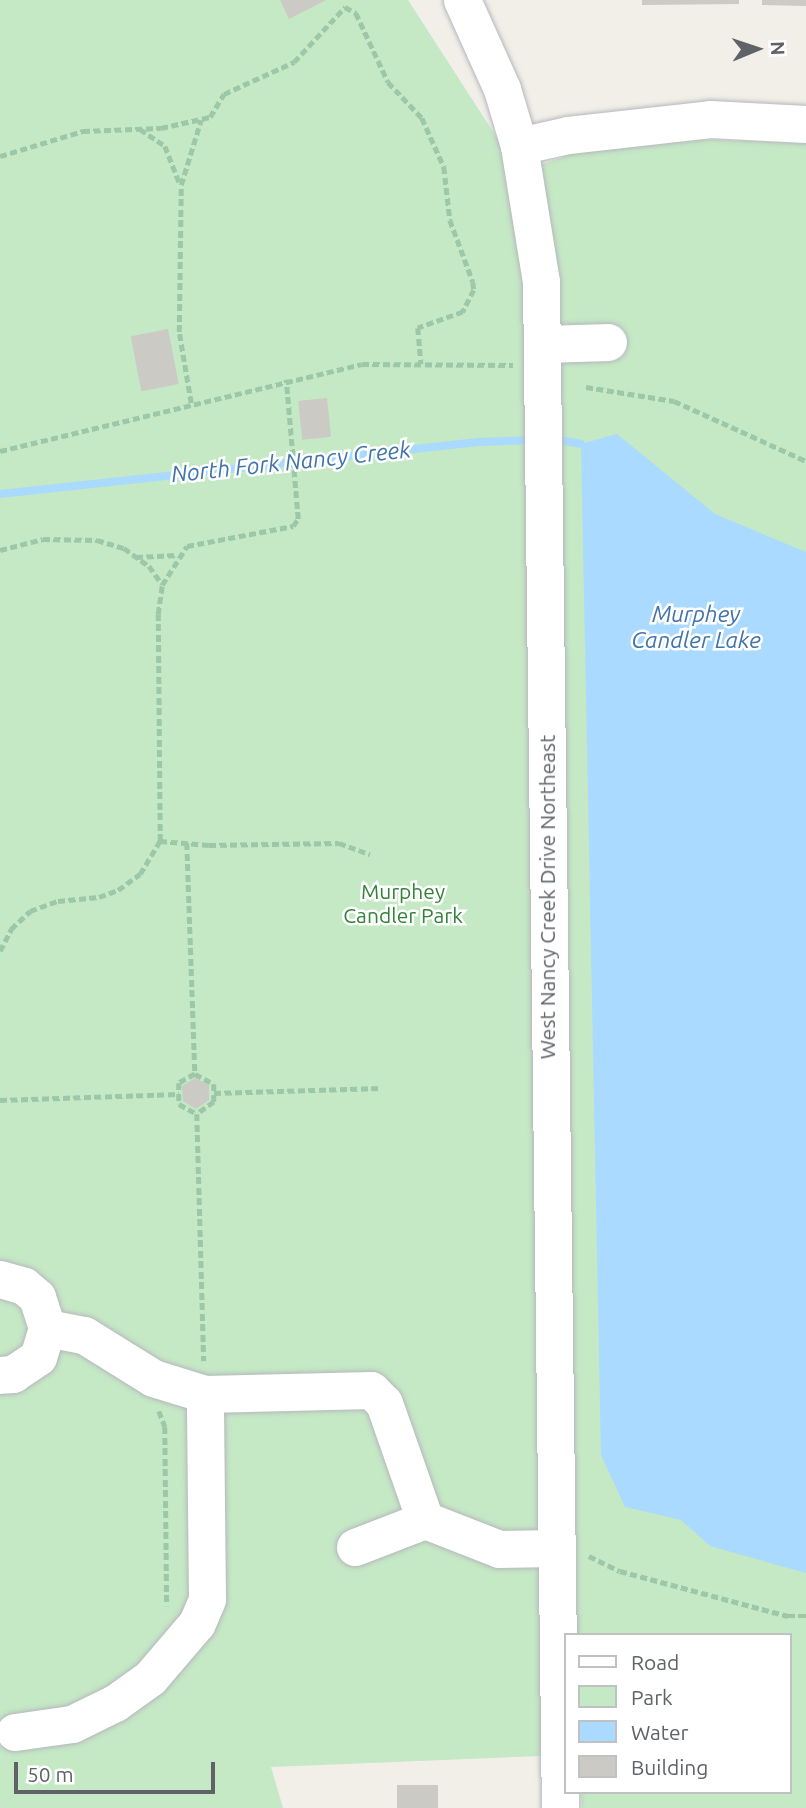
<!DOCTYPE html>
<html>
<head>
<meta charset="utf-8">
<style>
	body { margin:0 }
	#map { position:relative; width:806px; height:1808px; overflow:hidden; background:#f1efe8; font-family:Ubuntu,sans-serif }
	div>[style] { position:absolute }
	.green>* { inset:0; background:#c5e8c5 }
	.water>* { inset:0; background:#aadaff }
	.stream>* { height:8px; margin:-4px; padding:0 4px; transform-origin:4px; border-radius:4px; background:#aadaff }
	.building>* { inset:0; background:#cccac5; transform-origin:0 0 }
	.path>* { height:4.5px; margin-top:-2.25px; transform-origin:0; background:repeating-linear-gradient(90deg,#9cc7a9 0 7px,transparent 0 10.5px) }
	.roads { filter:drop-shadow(0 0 2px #b5b8bc) drop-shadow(0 0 2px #b5b8bc) }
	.minor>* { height:37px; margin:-18.5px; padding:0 18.5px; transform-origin:18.5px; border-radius:18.5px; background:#fff }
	span { translate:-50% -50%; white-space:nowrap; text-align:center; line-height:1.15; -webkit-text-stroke:5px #fff; paint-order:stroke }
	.park-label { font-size:21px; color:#348238 }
	.street-label { font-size:21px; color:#5f6368 }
	.water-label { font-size:23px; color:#4174aa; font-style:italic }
	.legend { position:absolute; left:564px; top:1633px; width:228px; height:161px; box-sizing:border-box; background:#fff; border:2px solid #bfc1c3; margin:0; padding:9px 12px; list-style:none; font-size:21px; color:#5f6368 }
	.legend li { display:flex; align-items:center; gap:14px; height:35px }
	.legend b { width:35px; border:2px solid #bfc1c3 }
	.north { position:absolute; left:722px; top:14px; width:70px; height:70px; -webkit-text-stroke:5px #fff; paint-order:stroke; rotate:88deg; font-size:19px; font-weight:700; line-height:28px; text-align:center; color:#5f6368 }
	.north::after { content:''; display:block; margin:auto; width:24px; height:32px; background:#5f6368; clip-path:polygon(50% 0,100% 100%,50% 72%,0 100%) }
	.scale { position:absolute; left:14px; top:1762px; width:201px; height:32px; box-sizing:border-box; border:4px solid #5f6368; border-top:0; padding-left:9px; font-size:21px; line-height:24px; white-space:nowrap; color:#5f6368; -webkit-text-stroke:5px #fff; paint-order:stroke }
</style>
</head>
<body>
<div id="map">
	<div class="green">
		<i style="clip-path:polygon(0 0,408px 0,519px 172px,624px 137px,806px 143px,806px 1808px,582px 1808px,581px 1792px,790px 1792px,790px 1635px,566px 1635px,566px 1755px,271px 1767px,283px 1808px,0 1808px)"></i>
	</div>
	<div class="water">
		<i style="clip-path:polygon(617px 434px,715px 514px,806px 552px,806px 1573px,710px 1546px,681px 1520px,625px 1507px,601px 1455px,581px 444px)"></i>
	</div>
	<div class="stream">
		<i style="left:554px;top:439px;width:27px;rotate:10deg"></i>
		<i style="left:0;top:494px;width:481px;rotate:-6.2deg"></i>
		<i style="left:478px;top:442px;width:56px;rotate:-2deg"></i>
	</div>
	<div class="building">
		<i style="clip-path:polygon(280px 0,326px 0,289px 19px)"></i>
		<i style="clip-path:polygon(642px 0,739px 0,739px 4px,642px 5px)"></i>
		<i style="clip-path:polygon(762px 0,806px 0,806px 6px,762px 5px)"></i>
		<i style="left:168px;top:329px;width:56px;height:38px;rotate:79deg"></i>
		<i style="left:327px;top:398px;width:39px;height:29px;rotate:84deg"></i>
		<i style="clip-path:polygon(195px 1078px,209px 1085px,209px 1100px,196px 1109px,183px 1101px,182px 1086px)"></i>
		<i style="left:397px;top:1785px;width:41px;height:23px"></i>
	</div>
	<div class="path">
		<i style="left:140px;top:129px;width:30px;rotate:34deg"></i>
		<i style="left:165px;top:146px;width:41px;rotate:68.5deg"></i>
		<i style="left:0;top:156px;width:87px;rotate:-16.8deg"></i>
		<i style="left:83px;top:131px;width:78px;rotate:-2.2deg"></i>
		<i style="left:161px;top:128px;width:50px;rotate:-12.7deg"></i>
		<i style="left:210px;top:117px;width:27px;rotate:-59deg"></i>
		<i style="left:224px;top:94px;width:77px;rotate:-24.6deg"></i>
		<i style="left:294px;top:62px;width:75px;rotate:-47.2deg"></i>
		<i style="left:345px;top:7px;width:13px;rotate:29deg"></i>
		<i style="left:356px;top:13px;width:76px;rotate:65.1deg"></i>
		<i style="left:388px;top:82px;width:50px;rotate:46.6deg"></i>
		<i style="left:422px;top:118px;width:54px;rotate:65.8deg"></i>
		<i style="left:444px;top:167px;width:53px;rotate:83.5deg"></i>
		<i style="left:450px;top:220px;width:66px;rotate:69.6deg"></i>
		<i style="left:473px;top:282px;width:8px;rotate:83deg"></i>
		<i style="left:474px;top:290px;width:25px;rotate:117deg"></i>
		<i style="left:463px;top:312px;width:48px;rotate:160.4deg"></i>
		<i style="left:418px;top:328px;width:36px;rotate:85deg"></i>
		<i style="left:586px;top:387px;width:89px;rotate:9deg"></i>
		<i style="left:674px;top:401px;width:145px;rotate:24.4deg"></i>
		<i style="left:191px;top:403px;width:72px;rotate:-99.6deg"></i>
		<i style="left:179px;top:332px;width:147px;rotate:-89.2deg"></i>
		<i style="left:181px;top:185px;width:68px;rotate:-72.9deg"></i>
		<i style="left:0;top:451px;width:372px;rotate:-13.5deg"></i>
		<i style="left:362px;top:364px;width:151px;rotate:0.4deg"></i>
		<i style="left:0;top:550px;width:44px;rotate:-14.3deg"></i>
		<i style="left:43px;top:539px;width:54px;rotate:1.1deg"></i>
		<i style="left:97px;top:540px;width:28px;rotate:17deg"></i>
		<i style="left:124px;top:548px;width:31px;rotate:36deg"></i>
		<i style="left:149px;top:566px;width:22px;rotate:54deg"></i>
		<i style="left:136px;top:557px;width:42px;rotate:-2.7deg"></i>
		<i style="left:160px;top:841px;width:49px;rotate:4.7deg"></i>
		<i style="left:209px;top:845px;width:130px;rotate:-0.9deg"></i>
		<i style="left:339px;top:843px;width:33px;rotate:20deg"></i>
		<i style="left:187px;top:843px;width:230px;rotate:88deg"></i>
		<i style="left:0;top:951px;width:25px;rotate:-63deg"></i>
		<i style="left:11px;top:929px;width:26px;rotate:-43deg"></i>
		<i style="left:30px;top:911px;width:30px;rotate:-20deg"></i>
		<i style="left:58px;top:901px;width:41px;rotate:-5.6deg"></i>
		<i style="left:99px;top:897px;width:20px;rotate:-20deg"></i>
		<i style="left:118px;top:890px;width:27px;rotate:-36deg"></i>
		<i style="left:140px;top:874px;width:39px;rotate:-59deg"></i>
		<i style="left:160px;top:841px;width:227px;rotate:-90.5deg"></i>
		<i style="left:158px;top:614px;width:29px;rotate:-82deg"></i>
		<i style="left:162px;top:585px;width:46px;rotate:-57.3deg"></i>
		<i style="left:187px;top:546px;width:108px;rotate:-10.7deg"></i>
		<i style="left:293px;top:526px;width:9px;rotate:-54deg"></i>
		<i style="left:298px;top:519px;width:140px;rotate:-94.9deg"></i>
		<i style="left:195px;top:1074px;width:21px;rotate:28deg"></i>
		<i style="left:214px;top:1084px;width:18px;rotate:90deg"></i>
		<i style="left:214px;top:1102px;width:21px;rotate:145deg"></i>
		<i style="left:197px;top:1114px;width:247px;rotate:88.4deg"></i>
		<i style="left:195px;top:1074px;width:18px;rotate:151deg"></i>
		<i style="left:179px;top:1083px;width:21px;rotate:90deg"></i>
		<i style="left:179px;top:1104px;width:21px;rotate:29deg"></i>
		<i style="left:214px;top:1093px;width:168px;rotate:-1.7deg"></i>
		<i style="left:0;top:1100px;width:179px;rotate:-1.9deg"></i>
		<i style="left:159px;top:1411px;width:17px;rotate:69deg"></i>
		<i style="left:165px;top:1427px;width:179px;rotate:89.4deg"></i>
		<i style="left:589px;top:1556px;width:34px;rotate:26deg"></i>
		<i style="left:620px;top:1571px;width:174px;rotate:15deg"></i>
		<i style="left:788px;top:1616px;width:18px"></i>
	</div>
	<div class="roads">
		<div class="minor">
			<i style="left:462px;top:0;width:98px;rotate:65.8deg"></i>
			<i style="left:502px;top:89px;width:59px;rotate:73.4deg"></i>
			<i style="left:519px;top:146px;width:138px;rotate:80.8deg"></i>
			<i style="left:541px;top:282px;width:1526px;rotate:89.29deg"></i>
			<i style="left:519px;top:146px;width:50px;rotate:-12.7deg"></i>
			<i style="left:568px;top:135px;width:143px;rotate:-6.4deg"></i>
			<i style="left:710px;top:119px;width:96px;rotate:3deg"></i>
			<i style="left:544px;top:344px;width:64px;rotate:-1.8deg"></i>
			<i style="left:0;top:1279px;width:25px;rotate:16deg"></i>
			<i style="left:24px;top:1286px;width:17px;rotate:40deg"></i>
			<i style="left:37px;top:1297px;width:33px;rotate:72deg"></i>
			<i style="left:47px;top:1328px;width:30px;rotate:107deg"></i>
			<i style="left:38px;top:1357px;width:30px;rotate:146deg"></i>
			<i style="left:13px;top:1374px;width:13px;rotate:176deg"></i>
			<i style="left:47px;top:1328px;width:38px;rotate:11deg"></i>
			<i style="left:84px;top:1335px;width:81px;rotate:31.9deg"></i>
			<i style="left:153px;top:1378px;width:54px;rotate:17.1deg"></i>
			<i style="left:205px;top:1394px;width:166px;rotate:-1.4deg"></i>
			<i style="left:371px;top:1390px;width:18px;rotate:45deg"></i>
			<i style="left:384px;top:1403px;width:124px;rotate:70.7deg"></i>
			<i style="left:355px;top:1547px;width:75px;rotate:-21.1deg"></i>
			<i style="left:425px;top:1520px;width:79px;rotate:21.4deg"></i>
			<i style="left:499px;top:1549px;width:55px;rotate:-1deg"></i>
			<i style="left:15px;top:1732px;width:58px;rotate:-8deg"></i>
			<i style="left:72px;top:1724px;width:48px;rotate:-26deg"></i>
			<i style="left:115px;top:1703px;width:43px;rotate:-35.5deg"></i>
			<i style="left:150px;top:1678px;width:72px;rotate:-49.5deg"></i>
			<i style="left:197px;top:1623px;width:26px;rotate:-67deg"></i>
			<i style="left:207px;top:1599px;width:205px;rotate:-90.6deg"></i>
		</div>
	</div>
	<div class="park-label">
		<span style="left:403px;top:903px">Murphey<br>Candler Park</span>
	</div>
	<div class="street-label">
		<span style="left:547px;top:897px;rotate:-90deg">West Nancy Creek Drive Northeast</span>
	</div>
	<div class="water-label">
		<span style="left:291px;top:462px;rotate:-6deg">North Fork Nancy Creek</span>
		<span style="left:696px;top:627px">Murphey<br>Candler Lake</span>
	</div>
	<ul class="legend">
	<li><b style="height:9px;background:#fff"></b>Road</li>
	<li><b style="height:19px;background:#c5e8c5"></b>Park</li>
	<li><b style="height:19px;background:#aadaff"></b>Water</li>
	<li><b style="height:19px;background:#cccac5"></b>Building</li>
	</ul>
	<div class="north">N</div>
	<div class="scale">50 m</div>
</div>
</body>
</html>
